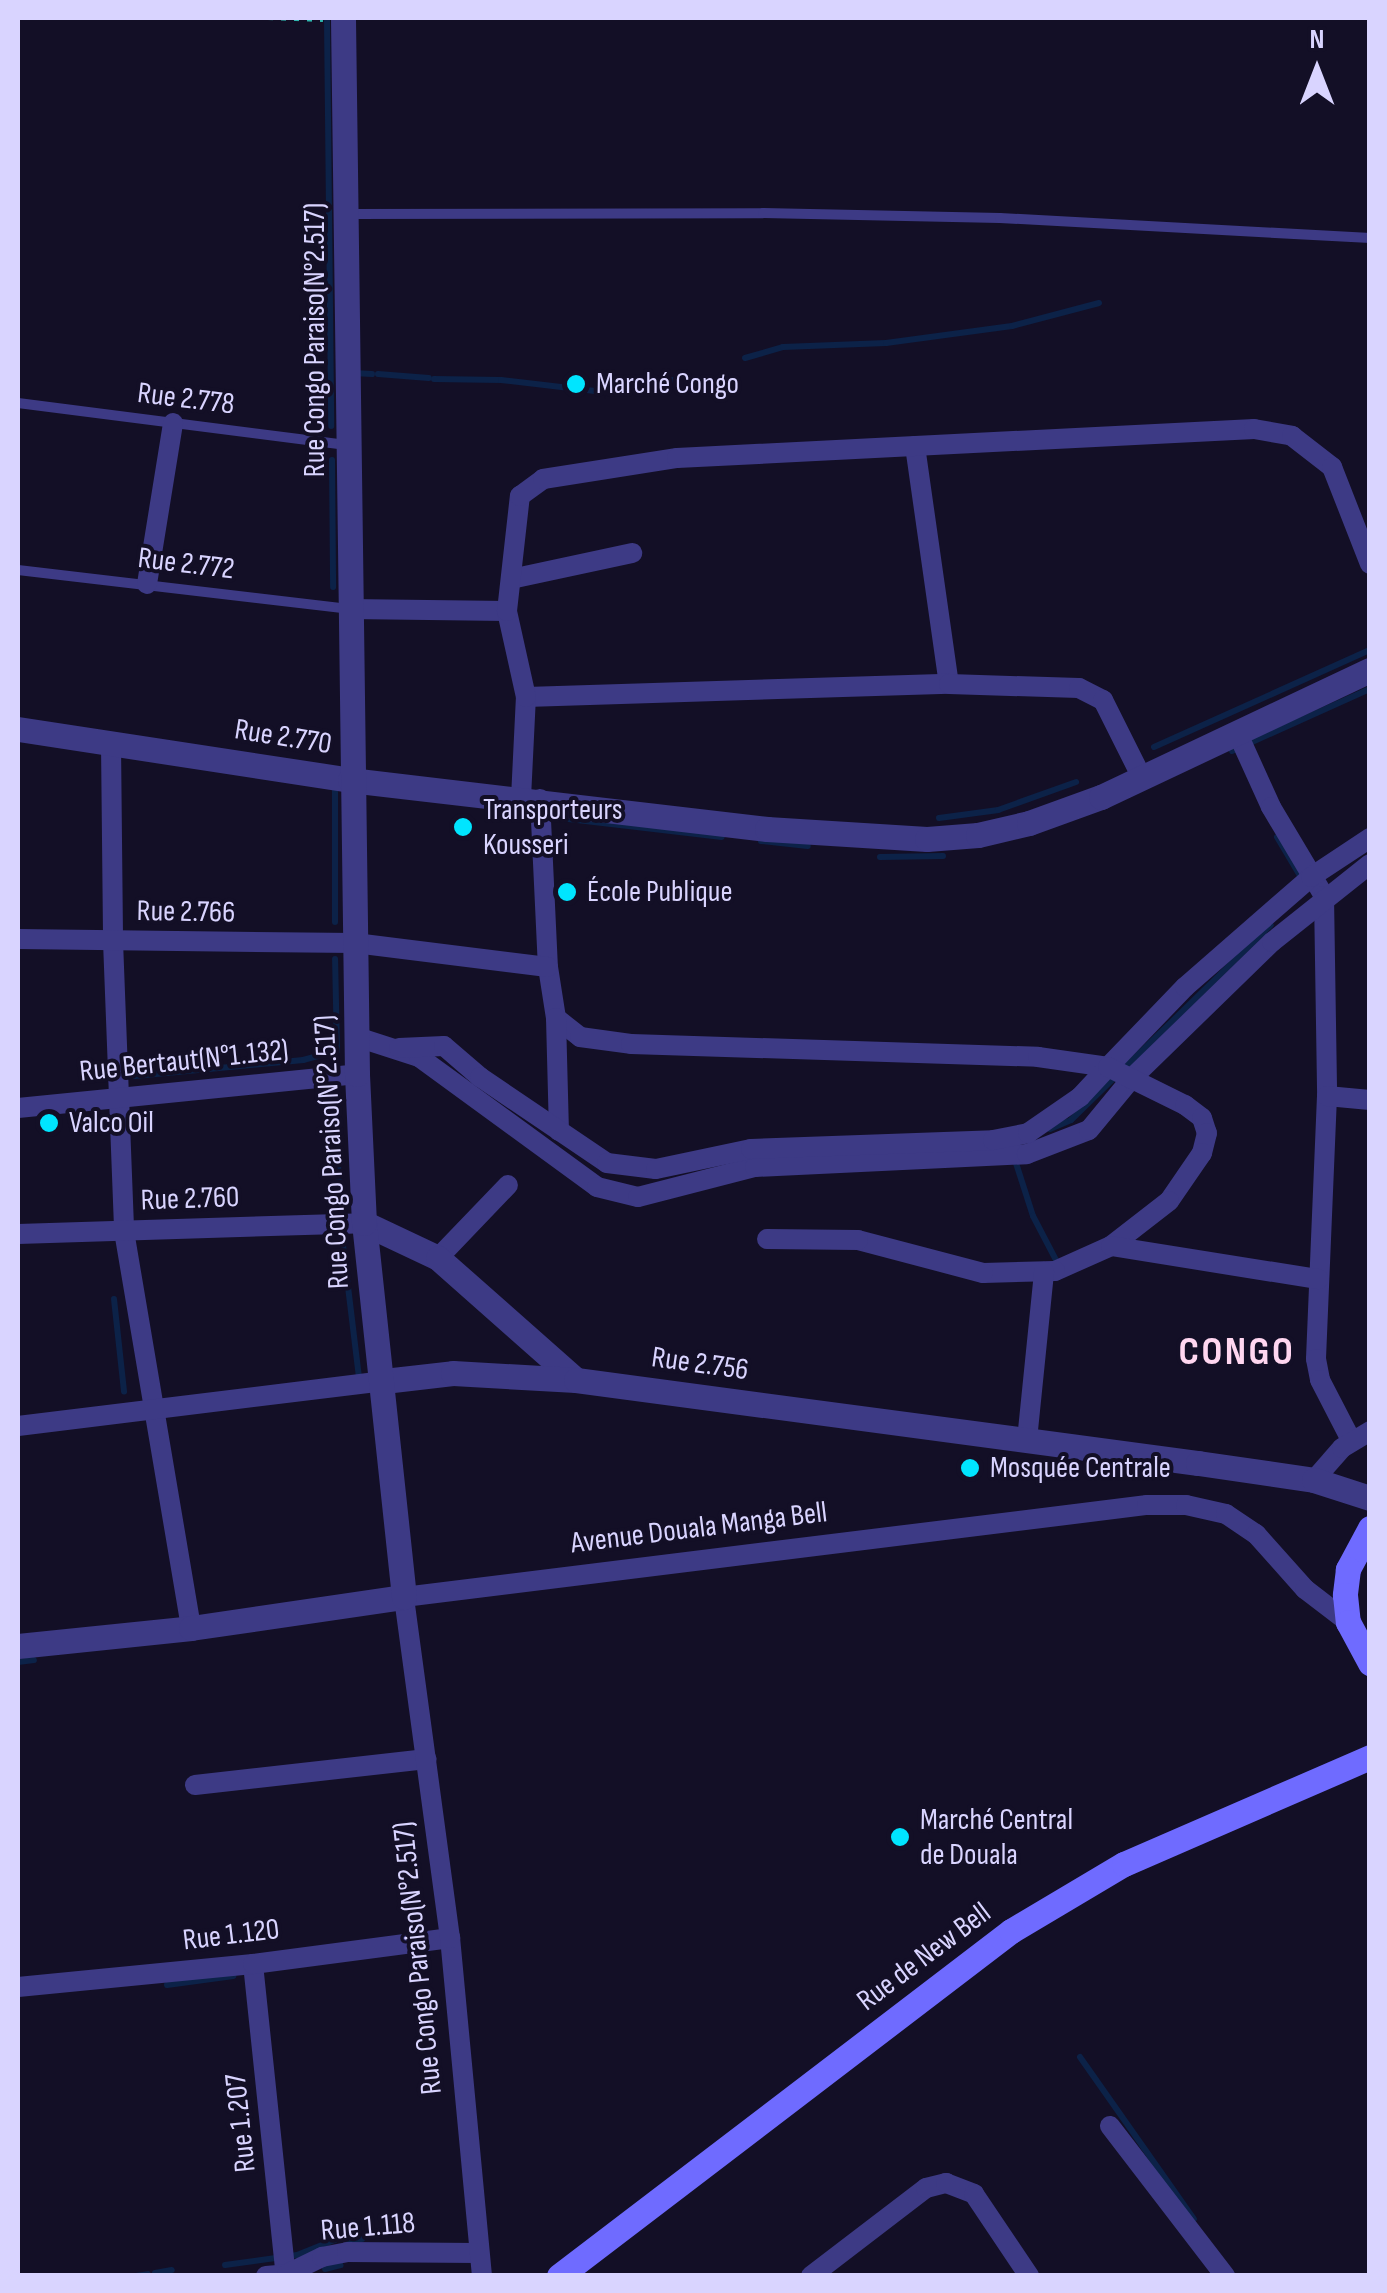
<!DOCTYPE html>
<html>
<head>
<meta charset="utf-8">
<style>
	body { margin:0 }
	#map { position:relative; width:1387px; height:2293px; overflow:hidden; background:#130f26; font-family:"Sofia Sans Condensed",sans-serif }
	div>[style] { position:absolute }
	.stream>* { height:6px; margin:-3px; padding:0 3px; transform-origin:3px; border-radius:3px; background:#0c2248 }
	.path>* { height:4px; margin-top:-2px; transform-origin:0; background:repeating-linear-gradient(90deg,#2fb8b0 0 5px,transparent 0 13px) }
	.service>* { height:10px; margin:-5px; padding:0 5px; transform-origin:5px; border-radius:5px; background:#3d3a85 }
	.minor>* { height:20px; margin:-10px; padding:0 10px; transform-origin:10px; border-radius:10px; background:#3d3a85 }
	.tertiary>* { height:25px; margin:-12.5px; padding:0 12.5px; transform-origin:12.5px; border-radius:12.5px; background:#3d3a85 }
	.secondary>* { height:25px; margin:-12.5px; padding:0 12.5px; transform-origin:12.5px; border-radius:12.5px; background:#6f6bff }
	.dots>* { width:28px; height:28px; translate:-50% -50%; box-sizing:border-box; border:5px solid #130f26; border-radius:50% }
	span { translate:-50% -50%; white-space:nowrap; text-align:center; line-height:1.15; -webkit-text-stroke:8px #130f26; paint-order:stroke }
	.street-label { font-size:30px; color:#d9d4ff }
	.poi-label { font-size:30px; color:#d9d4ff }
	.left { translate:0 -50%; text-align:left }
	.district-label { font-size:40px; color:#ffd6f0; font-weight:700; letter-spacing:2.5px }
	.frame { position:absolute; inset:0; border:20px solid #d9d4ff; pointer-events:none }
	.north { position:absolute; left:1267px; top:20px; width:100px; height:100px; -webkit-text-stroke:8px #130f26; paint-order:stroke; rotate:0deg; font-size:28px; font-weight:700; line-height:40px; text-align:center; color:#d9d4ff }
	.north::after { content:''; display:block; margin:auto; width:35px; height:45px; background:#d9d4ff; clip-path:polygon(50% 0,100% 100%,50% 72%,0 100%) }
</style>
</head>
<body>
<div id="map">
	<div class="stream">
		<i style="left:327px;top:20px;width:406px;rotate:89.4deg"></i>
		<i style="left:745px;top:358px;width:40px;rotate:-16deg"></i>
		<i style="left:783px;top:347px;width:103px;rotate:-2.2deg"></i>
		<i style="left:886px;top:343px;width:127px;rotate:-7.7deg"></i>
		<i style="left:1012px;top:326px;width:90px;rotate:-14.8deg"></i>
		<i style="left:353px;top:373px;width:19px;rotate:3deg"></i>
		<i style="left:378px;top:374px;width:51px;rotate:4.5deg"></i>
		<i style="left:434px;top:379px;width:67px;rotate:0.9deg"></i>
		<i style="left:501px;top:380px;width:95px;rotate:6.7deg"></i>
		<i style="left:595px;top:391px;width:80px;rotate:-7.9deg"></i>
		<i style="left:332px;top:460px;width:127px;rotate:89.5deg"></i>
		<i style="left:1154px;top:747px;width:237px;rotate:-24.2deg"></i>
		<i style="left:1232px;top:751px;width:151px;rotate:-24.2deg"></i>
		<i style="left:335px;top:790px;width:132px;rotate:90deg"></i>
		<i style="left:543px;top:816px;width:180px;rotate:6.7deg"></i>
		<i style="left:939px;top:818px;width:60px;rotate:-7.7deg"></i>
		<i style="left:998px;top:810px;width:83px;rotate:-19.7deg"></i>
		<i style="left:1277px;top:837px;width:49px;rotate:59.2deg"></i>
		<i style="left:761px;top:841px;width:47px;rotate:6.1deg"></i>
		<i style="left:880px;top:857px;width:63px;rotate:-0.9deg"></i>
		<i style="left:135px;top:1076px;width:169px;rotate:-5.4deg"></i>
		<i style="left:303px;top:1060px;width:35px;rotate:-15deg"></i>
		<i style="left:337px;top:1051px;width:92px;rotate:-91.2deg"></i>
		<i style="left:337px;top:1115px;width:87px;rotate:88.7deg"></i>
		<i style="left:1050px;top:1129px;width:23px;rotate:-23deg"></i>
		<i style="left:1071px;top:1120px;width:279px;rotate:-44.3deg"></i>
		<i style="left:1015px;top:1160px;width:59px;rotate:72.2deg"></i>
		<i style="left:1033px;top:1216px;width:50px;rotate:62.4deg"></i>
		<i style="left:342px;top:1237px;width:142px;rotate:83.1deg"></i>
		<i style="left:114px;top:1299px;width:93px;rotate:83.8deg"></i>
		<i style="left:18px;top:1662px;width:16px;rotate:-7deg"></i>
		<i style="left:167px;top:1985px;width:67px;rotate:-7.8deg"></i>
		<i style="left:1080px;top:2057px;width:198px;rotate:54.9deg"></i>
		<i style="left:225px;top:2265px;width:73px;rotate:-7.9deg"></i>
		<i style="left:297px;top:2255px;width:43px;rotate:-21.8deg"></i>
		<i style="left:337px;top:2239px;width:25px"></i>
		<i style="left:325px;top:2269px;width:16px;rotate:-14deg"></i>
		<i style="left:155px;top:2273px;width:17px;rotate:-10deg"></i>
		<i style="left:136px;top:2276px;width:12px;rotate:-9deg"></i>
	</div>
	<div class="path">
		<i style="left:268px;top:18px;width:55px;rotate:2.1deg"></i>
	</div>
	<div class="service">
		<i style="left:348px;top:214px;width:415px;rotate:-0.1deg"></i>
		<i style="left:763px;top:213px;width:237px;rotate:1.2deg"></i>
		<i style="left:1000px;top:218px;width:371px;rotate:3.1deg"></i>
		<i style="left:18px;top:403px;width:333px;rotate:7.3deg"></i>
		<i style="left:18px;top:570px;width:333px;rotate:6.7deg"></i>
	</div>
	<div class="minor">
		<i style="left:915px;top:446px;width:240px;rotate:81.9deg"></i>
		<i style="left:511px;top:579px;width:124px;rotate:-12.1deg"></i>
		<i style="left:147px;top:584px;width:163px;rotate:-80.8deg"></i>
		<i style="left:349px;top:609px;width:158px;rotate:0.7deg"></i>
		<i style="left:526px;top:697px;width:423px;rotate:-1.8deg"></i>
		<i style="left:949px;top:684px;width:130px;rotate:1.8deg"></i>
		<i style="left:1079px;top:688px;width:27px;rotate:27deg"></i>
		<i style="left:1103px;top:700px;width:89px;rotate:63.4deg"></i>
		<i style="left:1237px;top:732px;width:82px;rotate:65.6deg"></i>
		<i style="left:1271px;top:807px;width:104px;rotate:59.2deg"></i>
		<i style="left:1324px;top:896px;width:200px;rotate:89.1deg"></i>
		<i style="left:1327px;top:1096px;width:263px;rotate:92.4deg"></i>
		<i style="left:1316px;top:1359px;width:21px;rotate:79deg"></i>
		<i style="left:1320px;top:1380px;width:68px;rotate:62.7deg"></i>
		<i style="left:111px;top:744px;width:197px;rotate:89.4deg"></i>
		<i style="left:113px;top:941px;width:290px;rotate:87.8deg"></i>
		<i style="left:124px;top:1231px;width:403px;rotate:80.4deg"></i>
		<i style="left:521px;top:798px;width:101px;rotate:-87.2deg"></i>
		<i style="left:526px;top:697px;width:88px;rotate:-102.5deg"></i>
		<i style="left:507px;top:611px;width:116px;rotate:-83.6deg"></i>
		<i style="left:520px;top:496px;width:29px;rotate:-36deg"></i>
		<i style="left:543px;top:479px;width:136px;rotate:-8.9deg"></i>
		<i style="left:677px;top:458px;width:578px;rotate:-2.88deg"></i>
		<i style="left:1254px;top:429px;width:39px;rotate:10deg"></i>
		<i style="left:1292px;top:436px;width:51px;rotate:37.8deg"></i>
		<i style="left:1332px;top:467px;width:104px;rotate:68.6deg"></i>
		<i style="left:540px;top:799px;width:168px;rotate:87.3deg"></i>
		<i style="left:548px;top:967px;width:52px;rotate:81.1deg"></i>
		<i style="left:556px;top:1018px;width:31px;rotate:38deg"></i>
		<i style="left:580px;top:1037px;width:51px;rotate:7.8deg"></i>
		<i style="left:631px;top:1044px;width:407px;rotate:1.8deg"></i>
		<i style="left:1038px;top:1057px;width:71px;rotate:8.1deg"></i>
		<i style="left:1108px;top:1067px;width:111px;rotate:-46.1deg"></i>
		<i style="left:1185px;top:987px;width:167px;rotate:-41.1deg"></i>
		<i style="left:1311px;top:877px;width:71px;rotate:-33.5deg"></i>
		<i style="left:18px;top:939px;width:337px;rotate:0.7deg"></i>
		<i style="left:355px;top:943px;width:194px;rotate:7.1deg"></i>
		<i style="left:556px;top:1018px;width:113px;rotate:88.5deg"></i>
		<i style="left:357px;top:1037px;width:65px;rotate:17.9deg"></i>
		<i style="left:419px;top:1057px;width:220px;rotate:36.1deg"></i>
		<i style="left:597px;top:1187px;width:42px;rotate:13.7deg"></i>
		<i style="left:638px;top:1197px;width:121px;rotate:-14.4deg"></i>
		<i style="left:755px;top:1167px;width:272px;rotate:-2.7deg"></i>
		<i style="left:1027px;top:1154px;width:66px;rotate:-21.2deg"></i>
		<i style="left:1089px;top:1130px;width:66px;rotate:-50.5deg"></i>
		<i style="left:1131px;top:1079px;width:197px;rotate:-44.2deg"></i>
		<i style="left:1272px;top:942px;width:125px;rotate:-38.5deg"></i>
		<i style="left:399px;top:1048px;width:45px;rotate:-2.5deg"></i>
		<i style="left:444px;top:1046px;width:48px;rotate:40.7deg"></i>
		<i style="left:480px;top:1077px;width:153px;rotate:34.1deg"></i>
		<i style="left:607px;top:1163px;width:49px;rotate:7deg"></i>
		<i style="left:656px;top:1169px;width:97px;rotate:-11.9deg"></i>
		<i style="left:751px;top:1149px;width:242px;rotate:-2.1deg"></i>
		<i style="left:993px;top:1140px;width:36px;rotate:-11deg"></i>
		<i style="left:1028px;top:1133px;width:63px;rotate:-34.7deg"></i>
		<i style="left:1080px;top:1097px;width:41px;rotate:-47deg"></i>
		<i style="left:1108px;top:1067px;width:86px;rotate:26.3deg"></i>
		<i style="left:1185px;top:1105px;width:21px;rotate:37deg"></i>
		<i style="left:1202px;top:1118px;width:16px;rotate:72deg"></i>
		<i style="left:1207px;top:1133px;width:21px;rotate:104deg"></i>
		<i style="left:1202px;top:1153px;width:58px;rotate:124.5deg"></i>
		<i style="left:1169px;top:1201px;width:73px;rotate:142.2deg"></i>
		<i style="left:1111px;top:1246px;width:61px;rotate:155.9deg"></i>
		<i style="left:1055px;top:1271px;width:72px;rotate:178.4deg"></i>
		<i style="left:983px;top:1273px;width:129px;rotate:-165.2deg"></i>
		<i style="left:858px;top:1240px;width:91px;rotate:-179.4deg"></i>
		<i style="left:1327px;top:1096px;width:43px;rotate:5.3deg"></i>
		<i style="left:18px;top:1108px;width:341px;rotate:-5.7deg"></i>
		<i style="left:18px;top:1234px;width:346px;rotate:-1.8deg"></i>
		<i style="left:1111px;top:1246px;width:210px;rotate:9.1deg"></i>
		<i style="left:438px;top:1258px;width:101px;rotate:-46.2deg"></i>
		<i style="left:18px;top:1426px;width:369px;rotate:-7deg"></i>
		<i style="left:1027px;top:1440px;width:169px;rotate:-84.2deg"></i>
		<i style="left:1314px;top:1480px;width:43px;rotate:-48.8deg"></i>
		<i style="left:1342px;top:1448px;width:33px;rotate:-31deg"></i>
		<i style="left:195px;top:1785px;width:233px;rotate:-6.4deg"></i>
		<i style="left:253px;top:1964px;width:314px;rotate:84deg"></i>
		<i style="left:18px;top:1987px;width:236px;rotate:-5.6deg"></i>
		<i style="left:253px;top:1964px;width:199px;rotate:-7.5deg"></i>
		<i style="left:1110px;top:2126px;width:189px;rotate:52.5deg"></i>
		<i style="left:266px;top:2276px;width:21px;rotate:-5deg"></i>
		<i style="left:287px;top:2274px;width:39px;rotate:-26deg"></i>
		<i style="left:322px;top:2257px;width:25px;rotate:-11deg"></i>
		<i style="left:347px;top:2252px;width:130px;rotate:0.4deg"></i>
		<i style="left:482px;top:2276px;width:340px;rotate:-95.4deg"></i>
		<i style="left:450px;top:1938px;width:344px;rotate:-97.7deg"></i>
		<i style="left:404px;top:1597px;width:749px;rotate:-7.06deg"></i>
		<i style="left:1147px;top:1505px;width:39px"></i>
		<i style="left:1186px;top:1505px;width:41px;rotate:12.7deg"></i>
		<i style="left:1226px;top:1514px;width:36px;rotate:34deg"></i>
		<i style="left:1256px;top:1534px;width:74px;rotate:48.3deg"></i>
		<i style="left:1305px;top:1589px;width:54px;rotate:37.5deg"></i>
		<i style="left:811px;top:2276px;width:145px;rotate:-37.4deg"></i>
		<i style="left:926px;top:2188px;width:21px;rotate:-14deg"></i>
		<i style="left:946px;top:2183px;width:30px;rotate:21deg"></i>
		<i style="left:974px;top:2194px;width:99px;rotate:56.1deg"></i>
	</div>
	<div class="tertiary">
		<i style="left:18px;top:729px;width:336px;rotate:8.7deg"></i>
		<i style="left:350px;top:780px;width:420px;rotate:6.7deg"></i>
		<i style="left:767px;top:829px;width:160px;rotate:3.6deg"></i>
		<i style="left:927px;top:839px;width:51px;rotate:-4.5deg"></i>
		<i style="left:978px;top:835px;width:52px;rotate:-13.2deg"></i>
		<i style="left:1029px;top:823px;width:77px;rotate:-19.9deg"></i>
		<i style="left:1101px;top:797px;width:297px;rotate:-25.3deg"></i>
		<i style="left:364px;top:1223px;width:82px;rotate:25.3deg"></i>
		<i style="left:438px;top:1258px;width:184px;rotate:41.5deg"></i>
		<i style="left:384px;top:1381px;width:69px;rotate:-6.6deg"></i>
		<i style="left:453px;top:1373px;width:123px;rotate:3.3deg"></i>
		<i style="left:576px;top:1380px;width:628px;rotate:7.6deg"></i>
		<i style="left:1198px;top:1463px;width:117px;rotate:8.3deg"></i>
		<i style="left:1314px;top:1480px;width:59px;rotate:17.8deg"></i>
		<i style="left:18px;top:1646px;width:174px;rotate:-5.9deg"></i>
		<i style="left:191px;top:1628px;width:215px;rotate:-8.3deg"></i>
		<i style="left:404px;top:1597px;width:376px;rotate:-96.1deg"></i>
		<i style="left:364px;top:1223px;width:149px;rotate:-92.7deg"></i>
		<i style="left:357px;top:1074px;width:1056px;rotate:-90.76deg"></i>
	</div>
	<div class="secondary">
		<i style="left:1370px;top:1528px;width:47px;rotate:118.2deg"></i>
		<i style="left:1348px;top:1569px;width:26px;rotate:97deg"></i>
		<i style="left:1345px;top:1595px;width:27px;rotate:84deg"></i>
		<i style="left:1348px;top:1622px;width:47px;rotate:61.8deg"></i>
		<i style="left:559px;top:2276px;width:569px;rotate:-37.35deg"></i>
		<i style="left:1011px;top:1931px;width:131px;rotate:-30.7deg"></i>
		<i style="left:1124px;top:1864px;width:268px;rotate:-23.5deg"></i>
	</div>
	<div class="dots">
		<i style="left:576px;top:384px;background:#00e5ff"></i>
		<i style="left:463px;top:827px;background:#00e5ff"></i>
		<i style="left:567px;top:892px;background:#00e5ff"></i>
		<i style="left:49px;top:1123px;background:#00e5ff"></i>
		<i style="left:970px;top:1468px;background:#00e5ff"></i>
		<i style="left:900px;top:1837px;background:#00e5ff"></i>
	</div>
	<div class="street-label">
		<span style="left:315px;top:340px;rotate:-90deg">Rue Congo Paraiso(N°2.517)</span>
		<span style="left:186px;top:399px;rotate:7deg">Rue 2.778</span>
		<span style="left:186px;top:564px;rotate:7deg">Rue 2.772</span>
		<span style="left:283px;top:737px;rotate:9deg">Rue 2.770</span>
		<span style="left:186px;top:912px;rotate:1deg">Rue 2.766</span>
		<span style="left:184px;top:1061px;rotate:-6deg">Rue Bertaut(N°1.132)</span>
		<span style="left:332px;top:1152px;rotate:-93deg">Rue Congo Paraiso(N°2.517)</span>
		<span style="left:190px;top:1199px;rotate:-2deg">Rue 2.760</span>
		<span style="left:700px;top:1364px;rotate:8deg">Rue 2.756</span>
		<span style="left:699px;top:1528px;rotate:-7deg">Avenue Douala Manga Bell</span>
		<span style="left:231px;top:1935px;rotate:-7deg">Rue 1.120</span>
		<span style="left:924px;top:1957px;rotate:-37deg">Rue de New Bell</span>
		<span style="left:418px;top:1958px;rotate:-96deg">Rue Congo Paraiso(N°2.517)</span>
		<span style="left:241px;top:2123px;rotate:-96deg">Rue 1.207</span>
		<span style="left:368px;top:2227px;rotate:-5deg">Rue 1.118</span>
	</div>
	<div class="poi-label">
		<span class="left" style="left:596px;top:384px">Marché Congo</span>
		<span class="left" style="left:483px;top:827px">Transporteurs<br>Kousseri</span>
		<span class="left" style="left:587px;top:892px">École Publique</span>
		<span class="left" style="left:69px;top:1123px">Valco Oil</span>
		<span class="left" style="left:990px;top:1468px">Mosquée Centrale</span>
		<span class="left" style="left:920px;top:1837px">Marché Central<br>de Douala</span>
	</div>
	<div class="district-label">
		<span style="left:1237px;top:1352px">CONGO</span>
	</div>
	<div class="frame"></div>
	<div class="north">N</div>
</div>
</body>
</html>
